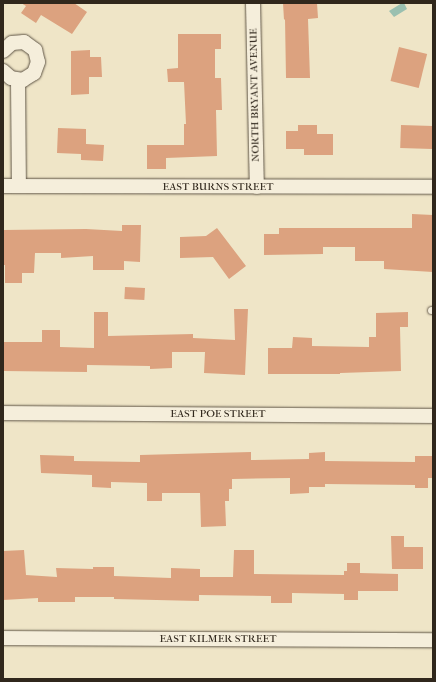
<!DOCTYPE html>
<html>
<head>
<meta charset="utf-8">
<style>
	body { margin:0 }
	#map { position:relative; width:436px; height:682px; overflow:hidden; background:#efe5c7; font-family:"IM FELL French Canon",serif }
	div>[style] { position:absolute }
	.water>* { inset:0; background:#9ac0b0 }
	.building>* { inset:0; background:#dca27f; transform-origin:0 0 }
	.roads { filter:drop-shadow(0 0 1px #605647) drop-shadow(0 0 1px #605647) }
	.lane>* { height:7px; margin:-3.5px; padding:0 3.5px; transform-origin:3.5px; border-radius:3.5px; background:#f5eedb }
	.street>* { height:14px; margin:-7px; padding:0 7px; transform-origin:7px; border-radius:7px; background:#f5eedb }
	span { translate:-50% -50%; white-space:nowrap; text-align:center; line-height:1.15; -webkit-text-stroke:4px #f5eedb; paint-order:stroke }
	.street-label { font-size:11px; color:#30271c }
	.frame { position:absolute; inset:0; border:4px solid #30271c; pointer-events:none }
</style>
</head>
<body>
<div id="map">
	<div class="water">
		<i style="clip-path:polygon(402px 3px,404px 3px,407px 9px,394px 17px,389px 11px)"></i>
	</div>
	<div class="building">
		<i style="clip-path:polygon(21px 3px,74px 3px,87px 12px,72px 34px,41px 15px,36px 23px,21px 13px,26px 6px)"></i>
		<i style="clip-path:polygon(283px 3px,317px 3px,318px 18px,308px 19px,310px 78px,286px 78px,285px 19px,284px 20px)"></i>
		<i style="clip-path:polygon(178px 34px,221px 34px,221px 49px,215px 49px,215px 78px,221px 78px,222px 110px,216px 110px,217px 156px,166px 158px,166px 169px,147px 169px,147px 145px,184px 145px,184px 124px,186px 124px,184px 82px,168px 82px,167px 69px,178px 68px)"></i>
		<i style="left:399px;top:47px;width:29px;height:35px;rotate:14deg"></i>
		<i style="clip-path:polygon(90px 50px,90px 57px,101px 57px,102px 77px,89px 77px,89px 94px,71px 95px,71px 51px)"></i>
		<i style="clip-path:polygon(298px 125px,317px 125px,317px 134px,333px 134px,333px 155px,304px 155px,304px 149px,286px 149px,286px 131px,298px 131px)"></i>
		<i style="left:401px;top:125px;width:32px;height:23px;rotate:2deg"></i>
		<i style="clip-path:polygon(58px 128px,86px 129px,86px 144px,104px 145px,103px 161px,81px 160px,81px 154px,57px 153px)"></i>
		<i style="clip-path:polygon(412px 214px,433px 215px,433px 272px,384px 269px,384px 261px,355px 261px,355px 247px,323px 247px,323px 254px,264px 255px,264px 234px,279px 234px,279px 228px,412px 228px)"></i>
		<i style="clip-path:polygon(122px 225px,141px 225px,140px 262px,124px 261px,124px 270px,93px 270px,93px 256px,61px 258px,61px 253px,35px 253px,34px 273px,22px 273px,22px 283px,5px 283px,5px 265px,3px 265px,3px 230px,86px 229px,122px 231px)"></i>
		<i style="clip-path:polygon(217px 228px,246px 266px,229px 279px,213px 257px,180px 258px,180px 237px,206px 236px)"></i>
		<i style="left:125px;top:287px;width:20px;height:12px;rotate:3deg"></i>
		<i style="clip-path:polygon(234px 309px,248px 309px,245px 375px,204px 373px,205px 352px,172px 352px,172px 368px,150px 369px,150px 366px,87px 365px,87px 372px,3px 371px,3px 342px,42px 342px,42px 330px,60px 330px,60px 347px,94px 348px,94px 312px,108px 312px,108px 336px,193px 334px,193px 338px,235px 340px)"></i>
		<i style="clip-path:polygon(408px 312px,408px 327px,400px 327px,401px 371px,340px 373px,340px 374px,268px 374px,268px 348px,292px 348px,293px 337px,312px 338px,312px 346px,369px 347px,369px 337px,376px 337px,376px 313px)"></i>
		<i style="clip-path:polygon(251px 452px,251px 460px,309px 459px,309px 453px,325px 452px,325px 461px,415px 462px,415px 456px,433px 456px,433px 478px,428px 478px,428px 488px,415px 488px,415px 485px,325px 484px,325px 487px,309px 487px,309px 493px,290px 494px,290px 478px,232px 479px,232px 489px,229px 489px,229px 501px,225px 501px,226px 526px,201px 527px,200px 493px,162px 493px,162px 501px,147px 501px,147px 483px,111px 482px,111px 488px,92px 487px,92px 475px,41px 473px,40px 455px,74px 456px,74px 461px,140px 462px,140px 455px)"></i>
		<i style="clip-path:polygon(391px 536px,404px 536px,404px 547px,423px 547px,423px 569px,392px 569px)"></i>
		<i style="clip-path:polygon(24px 550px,26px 575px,57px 577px,56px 568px,93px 569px,93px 567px,114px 567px,114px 576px,171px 578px,171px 568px,200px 569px,200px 577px,233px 577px,234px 550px,254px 550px,254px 574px,344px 575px,344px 571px,347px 571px,347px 563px,360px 563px,360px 573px,398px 574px,398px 591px,358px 591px,358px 600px,344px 600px,344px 594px,292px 593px,292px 603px,271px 603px,271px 596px,199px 595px,199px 601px,114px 599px,114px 597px,75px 597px,75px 602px,38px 602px,38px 598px,3px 600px,3px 551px)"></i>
	</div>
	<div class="roads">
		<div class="lane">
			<i style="left:431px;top:310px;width:2px"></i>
		</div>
		<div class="street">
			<i style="left:253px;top:3px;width:184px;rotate:88.8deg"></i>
			<i style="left:3px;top:51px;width:12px;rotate:-42deg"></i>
			<i style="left:12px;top:43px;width:12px;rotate:-5deg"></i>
			<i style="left:24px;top:42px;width:14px;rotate:36deg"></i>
			<i style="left:35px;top:50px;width:12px;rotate:76deg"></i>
			<i style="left:38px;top:62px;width:12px;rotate:110deg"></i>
			<i style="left:34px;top:73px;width:13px;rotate:148deg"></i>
			<i style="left:23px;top:80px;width:12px;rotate:-171deg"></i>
			<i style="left:11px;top:78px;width:11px;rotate:-139deg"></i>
			<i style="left:18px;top:80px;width:106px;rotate:89.5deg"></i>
			<i style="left:3px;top:186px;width:430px;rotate:0.1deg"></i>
			<i style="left:3px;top:413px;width:430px;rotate:0.4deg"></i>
			<i style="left:3px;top:638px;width:430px;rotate:0.3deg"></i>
		</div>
	</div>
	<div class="street-label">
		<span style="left:255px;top:95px;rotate:-91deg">NORTH BRYANT AVENUE</span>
		<span style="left:218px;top:187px">EAST BURNS STREET</span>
		<span style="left:218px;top:414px">EAST POE STREET</span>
		<span style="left:218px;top:639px">EAST KILMER STREET</span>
	</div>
	<div class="frame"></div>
</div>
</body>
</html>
